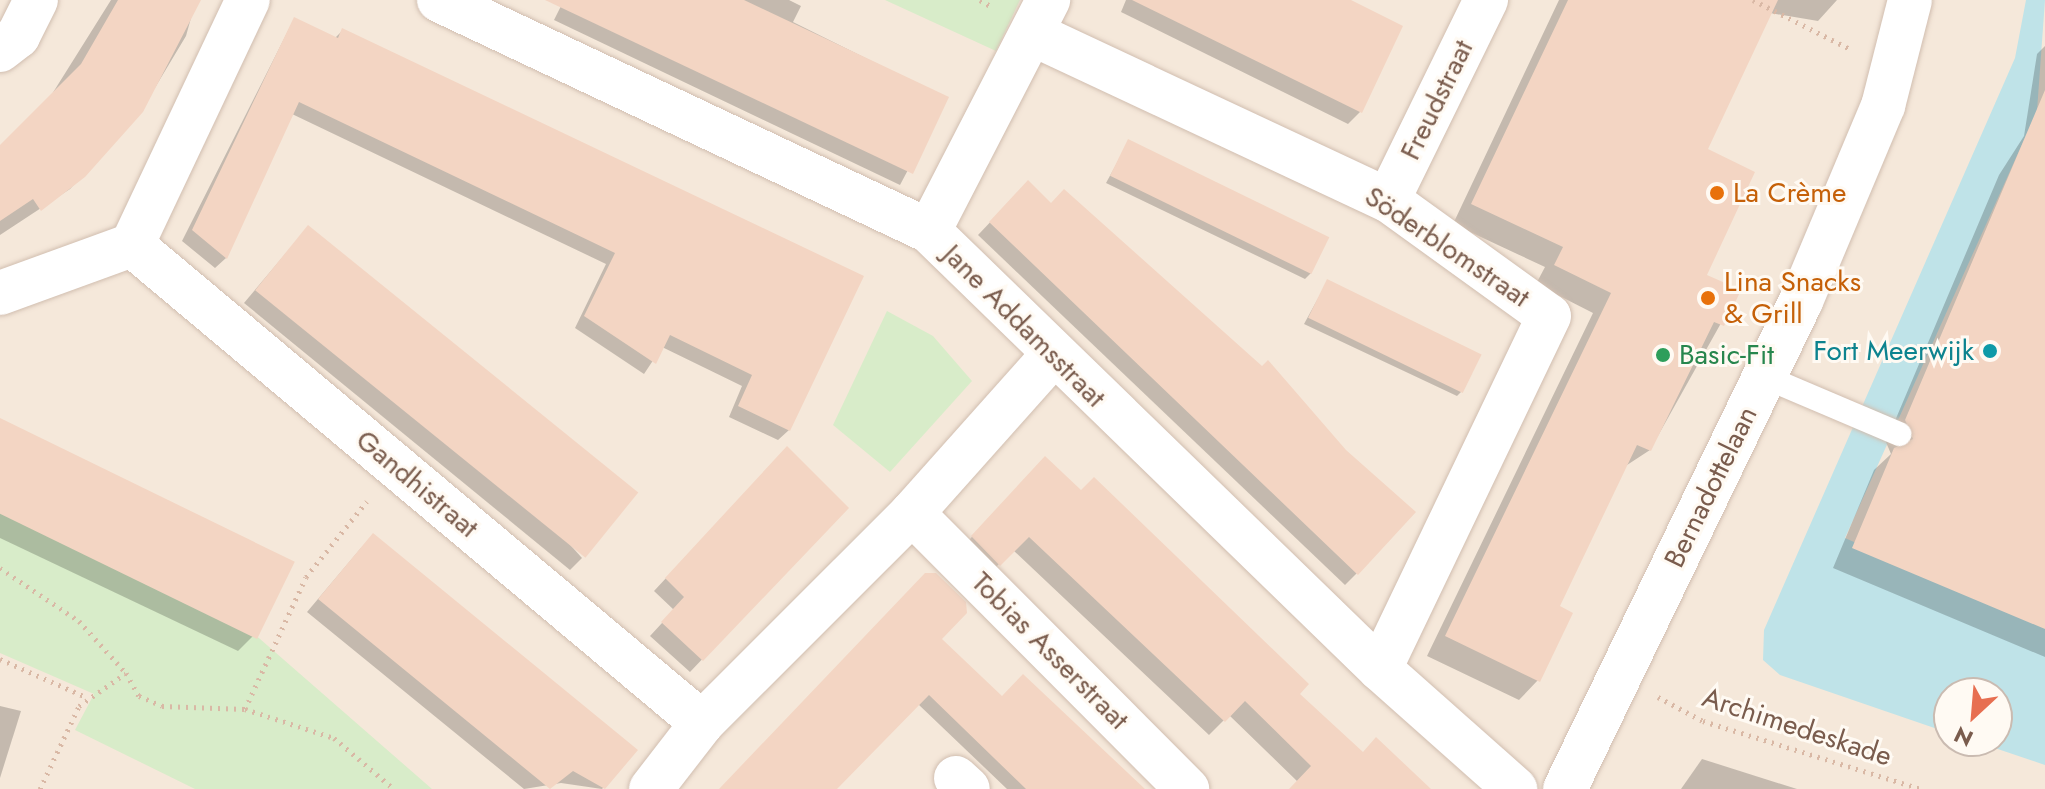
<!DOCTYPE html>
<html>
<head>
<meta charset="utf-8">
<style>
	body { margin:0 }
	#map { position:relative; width:2045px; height:789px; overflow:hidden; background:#fdf6ec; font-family:Jost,sans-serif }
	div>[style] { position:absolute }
	.residential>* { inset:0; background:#f5e8da }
	.green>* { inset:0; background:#d8ecc9 }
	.water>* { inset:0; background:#bfe3e8 }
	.shadow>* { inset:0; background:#0003 }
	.building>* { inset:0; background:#f3d5c3; transform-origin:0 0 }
	.path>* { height:5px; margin-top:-2.5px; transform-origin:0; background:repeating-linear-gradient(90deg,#d9b8a5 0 2px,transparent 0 8px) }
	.roads { filter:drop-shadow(0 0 2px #d1beb0) drop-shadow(0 0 2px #d1beb0) }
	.lane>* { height:24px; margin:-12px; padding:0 12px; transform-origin:12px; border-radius:12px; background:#fff }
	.street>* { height:44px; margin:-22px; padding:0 22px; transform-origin:22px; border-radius:22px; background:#fff }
	.secondary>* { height:44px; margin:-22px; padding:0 22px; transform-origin:22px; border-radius:22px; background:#fff }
	.dots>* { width:22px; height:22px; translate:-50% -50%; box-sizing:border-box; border:4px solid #fffaf3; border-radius:50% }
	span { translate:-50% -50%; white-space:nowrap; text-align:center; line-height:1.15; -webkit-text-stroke:6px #fffaf3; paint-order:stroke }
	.street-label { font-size:28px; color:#7a5c4d }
	.food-label { font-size:28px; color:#c56008 }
	.left { translate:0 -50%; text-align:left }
	.culture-label { font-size:28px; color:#0d838f }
	.right { translate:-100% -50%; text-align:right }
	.leisure-label { font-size:28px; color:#27864d }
	.north { position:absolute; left:1933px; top:677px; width:80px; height:80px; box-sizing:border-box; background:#fffaf3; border:2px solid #cabbb1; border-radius:50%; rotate:206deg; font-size:22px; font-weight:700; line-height:32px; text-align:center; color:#7a5c4d }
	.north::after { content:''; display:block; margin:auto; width:28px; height:36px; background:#e76f51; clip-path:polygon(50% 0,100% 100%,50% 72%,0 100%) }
</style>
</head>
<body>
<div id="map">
	<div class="residential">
		<i style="clip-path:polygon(evenodd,0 0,2045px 0,2045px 789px,0 789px,0 0,1949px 693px,1997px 693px,1997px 741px,1949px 741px,1949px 693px)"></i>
	</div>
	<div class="green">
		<i style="clip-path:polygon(885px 0,1020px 0,996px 51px)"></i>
		<i style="clip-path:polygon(887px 311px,933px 336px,972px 381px,890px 472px,833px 425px)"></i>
		<i style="clip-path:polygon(0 507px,244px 625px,432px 789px,195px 789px,75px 730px,94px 694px,0 653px)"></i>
	</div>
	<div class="water">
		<i style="clip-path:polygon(2026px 0,2045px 0,2037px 111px,1845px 538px,2045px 626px,2045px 765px,1974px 741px,1997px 741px,1997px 693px,1949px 693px,1949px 733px,1780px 675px,1763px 660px,1764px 630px,2015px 58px)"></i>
	</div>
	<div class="shadow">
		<i style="clip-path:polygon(111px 0,196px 0,186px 36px,141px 111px,70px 189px,0 235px,0 146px,37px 118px)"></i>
		<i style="clip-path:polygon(564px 0,789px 0,801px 6px,793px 22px,946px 98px,900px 185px,554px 20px)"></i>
		<i style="clip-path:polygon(1126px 0,1346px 0,1360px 112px,1348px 124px,1121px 12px)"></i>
		<i style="clip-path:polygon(1559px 0,1837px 0,1818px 21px,1770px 13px,1705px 150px,1704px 276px,1739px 291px,1650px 450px,1624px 467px,1557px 607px,1538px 680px,1519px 700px,1427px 656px,1593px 313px,1536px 284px,1545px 267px,1453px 224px)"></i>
		<i style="clip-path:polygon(294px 19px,335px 38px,343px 30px,861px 277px,789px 430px,778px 440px,729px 417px,742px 386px,662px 347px,644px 374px,575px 328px,606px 264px,292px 114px,226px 258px,215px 268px,182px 241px)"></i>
		<i style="clip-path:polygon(2045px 46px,2045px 657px,1833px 568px,1874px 470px,1891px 454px,1886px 442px,1999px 175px,2024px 136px,2037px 54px)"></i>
		<i style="clip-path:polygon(1129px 141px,1311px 273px,1305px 279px,1106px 183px)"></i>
		<i style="clip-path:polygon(1016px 195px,1050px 205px,1357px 573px,1345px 585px,978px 235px)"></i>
		<i style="clip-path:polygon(297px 240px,582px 558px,570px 570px,244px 303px)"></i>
		<i style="clip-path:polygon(1327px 282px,1463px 390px,1457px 396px,1304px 324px)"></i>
		<i style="clip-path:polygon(0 420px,261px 628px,238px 651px,0 538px)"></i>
		<i style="clip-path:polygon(775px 461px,846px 508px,690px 672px,650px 636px,674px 610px,654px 591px)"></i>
		<i style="clip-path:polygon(1031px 473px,1362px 754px,1428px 789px,1291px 789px,1298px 782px,1229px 715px,1209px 735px,1013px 550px,984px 579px,958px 552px)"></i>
		<i style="clip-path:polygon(361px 548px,635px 750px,602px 789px,561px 783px,524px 789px,307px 612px)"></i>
		<i style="clip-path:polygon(939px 639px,1001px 699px,1142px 789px,1007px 789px,918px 704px,835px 789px,721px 789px)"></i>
		<i style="clip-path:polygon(0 706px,21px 711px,0 778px)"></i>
		<i style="clip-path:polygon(1702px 759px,1797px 789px,1681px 789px)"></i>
	</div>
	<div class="building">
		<i style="clip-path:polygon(118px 0,201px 0,143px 112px,85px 177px,41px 211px,33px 199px,0 221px,0 145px,81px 64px)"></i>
		<i style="clip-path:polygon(545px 0,744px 0,949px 97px,913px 174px)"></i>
		<i style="clip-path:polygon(1132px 0,1351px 0,1403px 26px,1362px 113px)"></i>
		<i style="clip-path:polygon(1568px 0,1778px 0,1708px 149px,1755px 172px,1707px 275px,1741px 290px,1724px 326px,1714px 322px,1651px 451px,1637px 445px,1560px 606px,1573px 613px,1540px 682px,1445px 636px,1611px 293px,1554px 265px,1563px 247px,1471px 204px)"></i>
		<i style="clip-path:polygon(294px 17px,338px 38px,342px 28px,864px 276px,790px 431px,738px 406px,752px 375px,670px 335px,656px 364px,584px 316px,615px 253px,299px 102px,227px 259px,192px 230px)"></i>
		<i style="clip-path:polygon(2045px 90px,2045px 629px,1852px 548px,1894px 448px,1913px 439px,1905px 420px)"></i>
		<i style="left:1128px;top:139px;width:224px;height:41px;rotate:26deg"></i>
		<i style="clip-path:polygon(1028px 180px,1051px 203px,1064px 189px,1262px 366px,1268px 360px,1346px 450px,1416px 512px,1358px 575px,989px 222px)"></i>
		<i style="left:308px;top:225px;width:425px;height:84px;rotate:39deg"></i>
		<i style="left:1327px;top:279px;width:172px;height:43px;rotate:26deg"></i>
		<i style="left:0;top:418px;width:328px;height:86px;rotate:26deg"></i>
		<i style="clip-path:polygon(787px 446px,849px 508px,703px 661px,661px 622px,684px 597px,665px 578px)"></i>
		<i style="clip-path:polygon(1045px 456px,1081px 490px,1094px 477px,1309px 684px,1300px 694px,1363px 752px,1376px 737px,1431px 789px,1289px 789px,1311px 766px,1245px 701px,1225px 722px,1029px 537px,1000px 566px,971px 536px)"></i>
		<i style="clip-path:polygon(373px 533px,638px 750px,605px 789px,573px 771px,550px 789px,318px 599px)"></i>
		<i style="clip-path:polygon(925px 573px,936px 573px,966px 602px,967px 613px,942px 639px,1002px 696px,1023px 674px,1145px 789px,1026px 789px,929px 695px,837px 789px,719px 789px)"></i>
	</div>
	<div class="path">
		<i style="left:980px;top:0;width:14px;rotate:30deg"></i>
		<i style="left:1753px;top:0;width:111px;rotate:26.8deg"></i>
		<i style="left:0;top:568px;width:95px;rotate:33.9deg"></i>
		<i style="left:79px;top:621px;width:70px;rotate:47.9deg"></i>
		<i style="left:0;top:659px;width:94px;rotate:23.8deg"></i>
		<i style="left:1658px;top:697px;width:51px;rotate:28.1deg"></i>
		<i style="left:1703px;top:721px;width:228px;rotate:17.3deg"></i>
		<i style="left:245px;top:709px;width:145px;rotate:-65.2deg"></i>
		<i style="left:306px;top:577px;width:97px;rotate:-51.2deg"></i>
		<i style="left:40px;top:789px;width:92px;rotate:-64.8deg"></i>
		<i style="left:79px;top:706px;width:57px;rotate:-35.1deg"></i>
		<i style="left:126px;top:673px;width:26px;rotate:61deg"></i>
		<i style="left:139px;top:696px;width:25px;rotate:23deg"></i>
		<i style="left:162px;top:706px;width:83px;rotate:2.1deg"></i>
		<i style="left:245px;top:709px;width:94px;rotate:18deg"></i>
		<i style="left:334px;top:738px;width:79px;rotate:40.4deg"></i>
	</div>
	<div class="roads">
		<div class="lane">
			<i style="left:1765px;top:377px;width:146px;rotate:23deg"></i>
		</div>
		<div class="street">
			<i style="left:439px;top:0;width:542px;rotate:25.24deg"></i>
			<i style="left:929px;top:231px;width:629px;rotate:44.16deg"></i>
			<i style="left:1380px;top:669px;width:181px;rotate:41.6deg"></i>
			<i style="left:1033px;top:34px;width:392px;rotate:25.1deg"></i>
			<i style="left:1388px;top:200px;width:198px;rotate:35.8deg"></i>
			<i style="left:1549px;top:316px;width:391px;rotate:115.6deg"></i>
			<i style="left:0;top:50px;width:23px;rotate:-38deg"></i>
			<i style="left:18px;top:36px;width:40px;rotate:-63.4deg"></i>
			<i style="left:1388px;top:200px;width:223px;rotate:-63.9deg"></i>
			<i style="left:929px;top:231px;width:260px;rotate:-62.7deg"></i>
			<i style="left:132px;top:245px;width:744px;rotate:39.98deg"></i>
			<i style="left:0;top:293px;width:140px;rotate:-20deg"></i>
			<i style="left:132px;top:245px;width:271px;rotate:-64.7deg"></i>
			<i style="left:912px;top:513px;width:390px;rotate:45.1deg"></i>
			<i style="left:956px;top:778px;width:16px;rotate:43deg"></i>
			<i style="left:651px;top:789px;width:83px;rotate:-52.3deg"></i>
			<i style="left:702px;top:723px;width:297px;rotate:-45deg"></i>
			<i style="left:912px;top:513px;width:210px;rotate:-48.3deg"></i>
		</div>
		<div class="secondary">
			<i style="left:1565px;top:789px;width:542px;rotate:-64.19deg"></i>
			<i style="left:1801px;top:301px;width:212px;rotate:-67.2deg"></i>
			<i style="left:1883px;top:106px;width:109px;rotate:-75.7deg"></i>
		</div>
	</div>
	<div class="dots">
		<i style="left:1717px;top:193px;background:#e8710a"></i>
		<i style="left:1708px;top:298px;background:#e8710a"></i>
		<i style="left:1990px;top:351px;background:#0f9aa8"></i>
		<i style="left:1663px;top:355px;background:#2e9e5b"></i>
	</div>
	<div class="street-label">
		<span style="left:1437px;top:100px;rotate:-64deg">Freudstraat</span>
		<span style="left:1447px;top:247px;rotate:34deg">Söderblomstraat</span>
		<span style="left:1024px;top:326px;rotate:45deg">Jane Addamsstraat</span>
		<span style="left:417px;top:484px;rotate:40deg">Gandhistraat</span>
		<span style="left:1711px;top:487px;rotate:-64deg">Bernadottelaan</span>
		<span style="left:1050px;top:651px;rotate:45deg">Tobias Asserstraat</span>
		<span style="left:1797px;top:727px;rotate:18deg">Archimedeskade</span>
	</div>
	<div class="food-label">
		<span class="left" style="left:1733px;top:193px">La Crème</span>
		<span class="left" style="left:1724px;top:298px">Lina Snacks<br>&amp; Grill</span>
	</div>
	<div class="culture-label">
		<span class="right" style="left:1974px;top:351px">Fort Meerwijk</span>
	</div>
	<div class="leisure-label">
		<span class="left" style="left:1679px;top:355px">Basic-Fit</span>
	</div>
	<div class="north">N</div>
</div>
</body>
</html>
